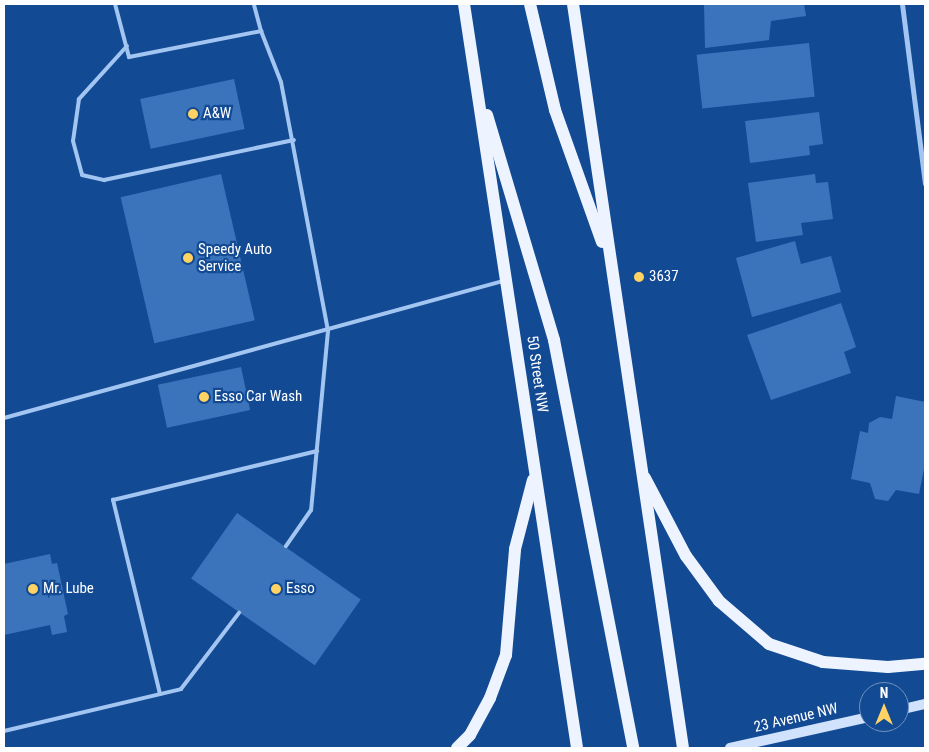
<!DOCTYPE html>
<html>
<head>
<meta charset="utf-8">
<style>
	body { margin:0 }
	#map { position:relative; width:929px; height:752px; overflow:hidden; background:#134a94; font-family:"Roboto Condensed",sans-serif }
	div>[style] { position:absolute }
	.building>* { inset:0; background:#3c74bc; transform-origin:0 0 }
	.lane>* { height:4px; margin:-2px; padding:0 2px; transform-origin:2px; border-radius:2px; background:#a2c5f2 }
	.street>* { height:5px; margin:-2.5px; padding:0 2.5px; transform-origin:2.5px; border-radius:2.5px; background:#a2c5f2 }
	.secondary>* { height:10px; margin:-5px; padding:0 5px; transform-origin:5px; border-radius:5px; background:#d1e3fc }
	.primary>* { height:12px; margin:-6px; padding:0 6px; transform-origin:6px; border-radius:6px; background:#edf4ff }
	.dots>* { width:14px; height:14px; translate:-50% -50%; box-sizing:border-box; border:2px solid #134a94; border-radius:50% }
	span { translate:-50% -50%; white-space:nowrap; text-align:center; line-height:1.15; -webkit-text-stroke:4.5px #134a94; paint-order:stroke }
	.poi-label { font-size:15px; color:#fff }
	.left { translate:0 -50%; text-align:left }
	.street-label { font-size:15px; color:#fff }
	.frame { position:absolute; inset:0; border:5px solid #fff; pointer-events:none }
	.north { position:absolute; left:859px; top:682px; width:50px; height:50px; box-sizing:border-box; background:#134a94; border:1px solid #7192bf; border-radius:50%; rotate:0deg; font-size:14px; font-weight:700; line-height:20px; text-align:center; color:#fff }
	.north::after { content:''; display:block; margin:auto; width:18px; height:22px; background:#ffd363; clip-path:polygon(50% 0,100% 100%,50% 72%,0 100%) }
</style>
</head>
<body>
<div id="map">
	<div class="building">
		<i style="clip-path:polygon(704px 4px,804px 4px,806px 16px,771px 21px,769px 40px,705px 48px)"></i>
		<i style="left:809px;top:43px;width:54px;height:113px;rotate:84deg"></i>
		<i style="left:234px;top:79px;width:51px;height:96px;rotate:78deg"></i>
		<i style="clip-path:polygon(819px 112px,823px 144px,809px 146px,810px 155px,750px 163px,745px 121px)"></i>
		<i style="left:221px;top:174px;width:150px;height:103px;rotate:77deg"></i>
		<i style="clip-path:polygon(815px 174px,816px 183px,828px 182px,833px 219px,801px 223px,803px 235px,756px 242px,748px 183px)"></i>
		<i style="clip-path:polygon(795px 241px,801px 264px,831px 256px,841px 292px,752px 317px,736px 258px)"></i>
		<i style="clip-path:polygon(841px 303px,856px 347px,844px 352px,851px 373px,771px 400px,747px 335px)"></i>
		<i style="left:241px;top:367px;width:44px;height:85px;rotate:78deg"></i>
		<i style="clip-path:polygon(896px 396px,925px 402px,925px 464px,919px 494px,896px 490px,888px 501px,875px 499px,870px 483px,851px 479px,860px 431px,868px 433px,869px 423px,880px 417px,892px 419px)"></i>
		<i style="left:237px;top:513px;width:151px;height:80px;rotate:35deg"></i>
		<i style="clip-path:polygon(50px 554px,52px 564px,57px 563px,68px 614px,64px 616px,67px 632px,52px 635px,50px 625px,4px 635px,4px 564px)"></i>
	</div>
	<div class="lane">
		<i style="left:115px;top:4px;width:55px;rotate:75.2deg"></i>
		<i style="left:129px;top:57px;width:135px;rotate:-11.1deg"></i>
		<i style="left:261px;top:31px;width:28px;rotate:-105deg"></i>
		<i style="left:261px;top:31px;width:55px;rotate:68.6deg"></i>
		<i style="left:281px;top:82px;width:253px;rotate:79.3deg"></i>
		<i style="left:328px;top:331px;width:180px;rotate:95.4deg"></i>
		<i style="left:311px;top:510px;width:44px;rotate:124.8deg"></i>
		<i style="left:127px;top:46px;width:72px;rotate:132.2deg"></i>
		<i style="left:79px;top:99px;width:42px;rotate:98.1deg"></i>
		<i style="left:73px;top:141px;width:35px;rotate:75deg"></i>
		<i style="left:82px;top:175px;width:23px;rotate:13deg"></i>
		<i style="left:104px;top:180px;width:194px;rotate:-11.9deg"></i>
		<i style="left:4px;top:418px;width:517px;rotate:-15.35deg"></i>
		<i style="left:160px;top:694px;width:200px;rotate:-103.6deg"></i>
		<i style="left:113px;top:500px;width:210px;rotate:-13.5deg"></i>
		<i style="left:4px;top:731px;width:182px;rotate:-13.3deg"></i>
		<i style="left:181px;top:689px;width:96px;rotate:-52.7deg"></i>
	</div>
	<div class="street">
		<i style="left:902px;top:4px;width:181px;rotate:82.7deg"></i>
	</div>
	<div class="secondary">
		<i style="left:899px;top:710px;width:27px;rotate:-13deg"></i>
		<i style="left:730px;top:748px;width:142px;rotate:-12.6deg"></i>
	</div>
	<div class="primary">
		<i style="left:464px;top:4px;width:753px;rotate:81.36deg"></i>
		<i style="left:530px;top:4px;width:109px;rotate:76.7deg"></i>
		<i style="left:555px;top:110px;width:140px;rotate:70.4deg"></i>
		<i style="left:573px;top:4px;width:752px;rotate:81.59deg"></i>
		<i style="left:487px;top:115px;width:235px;rotate:73.4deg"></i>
		<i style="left:554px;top:340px;width:416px;rotate:79deg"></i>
		<i style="left:645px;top:478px;width:88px;rotate:62.3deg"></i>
		<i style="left:686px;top:556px;width:56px;rotate:53.7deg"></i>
		<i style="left:719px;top:601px;width:66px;rotate:40.7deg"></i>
		<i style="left:769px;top:644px;width:57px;rotate:18.4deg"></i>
		<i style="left:823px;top:662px;width:65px;rotate:4.4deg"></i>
		<i style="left:888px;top:667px;width:37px;rotate:-5deg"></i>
		<i style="left:457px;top:748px;width:18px;rotate:-45deg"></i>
		<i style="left:470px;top:735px;width:42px;rotate:-61.6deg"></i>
		<i style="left:490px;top:698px;width:46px;rotate:-69.6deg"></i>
		<i style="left:506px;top:655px;width:106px;rotate:-85.1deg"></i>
		<i style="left:515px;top:549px;width:71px;rotate:-75.4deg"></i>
	</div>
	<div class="dots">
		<i style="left:193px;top:114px;background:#ffd363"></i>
		<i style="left:188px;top:258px;background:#ffd363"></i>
		<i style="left:639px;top:277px;background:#ffd363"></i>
		<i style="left:204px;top:397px;background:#ffd363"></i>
		<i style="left:33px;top:589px;background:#ffd363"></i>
		<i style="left:276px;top:589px;background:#ffd363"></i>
	</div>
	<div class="poi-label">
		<span class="left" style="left:203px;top:114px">A&amp;W</span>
		<span class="left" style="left:198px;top:258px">Speedy Auto<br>Service</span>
		<span class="left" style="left:649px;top:277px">3637</span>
		<span class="left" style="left:214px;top:397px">Esso Car Wash</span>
		<span class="left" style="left:43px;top:589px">Mr. Lube</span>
		<span class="left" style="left:286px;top:589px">Esso</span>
	</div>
	<div class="street-label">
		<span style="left:537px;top:374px;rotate:82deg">50 Street NW</span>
		<span style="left:796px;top:718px;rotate:-13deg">23 Avenue NW</span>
	</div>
	<div class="frame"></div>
	<div class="north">N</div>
</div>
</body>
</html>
